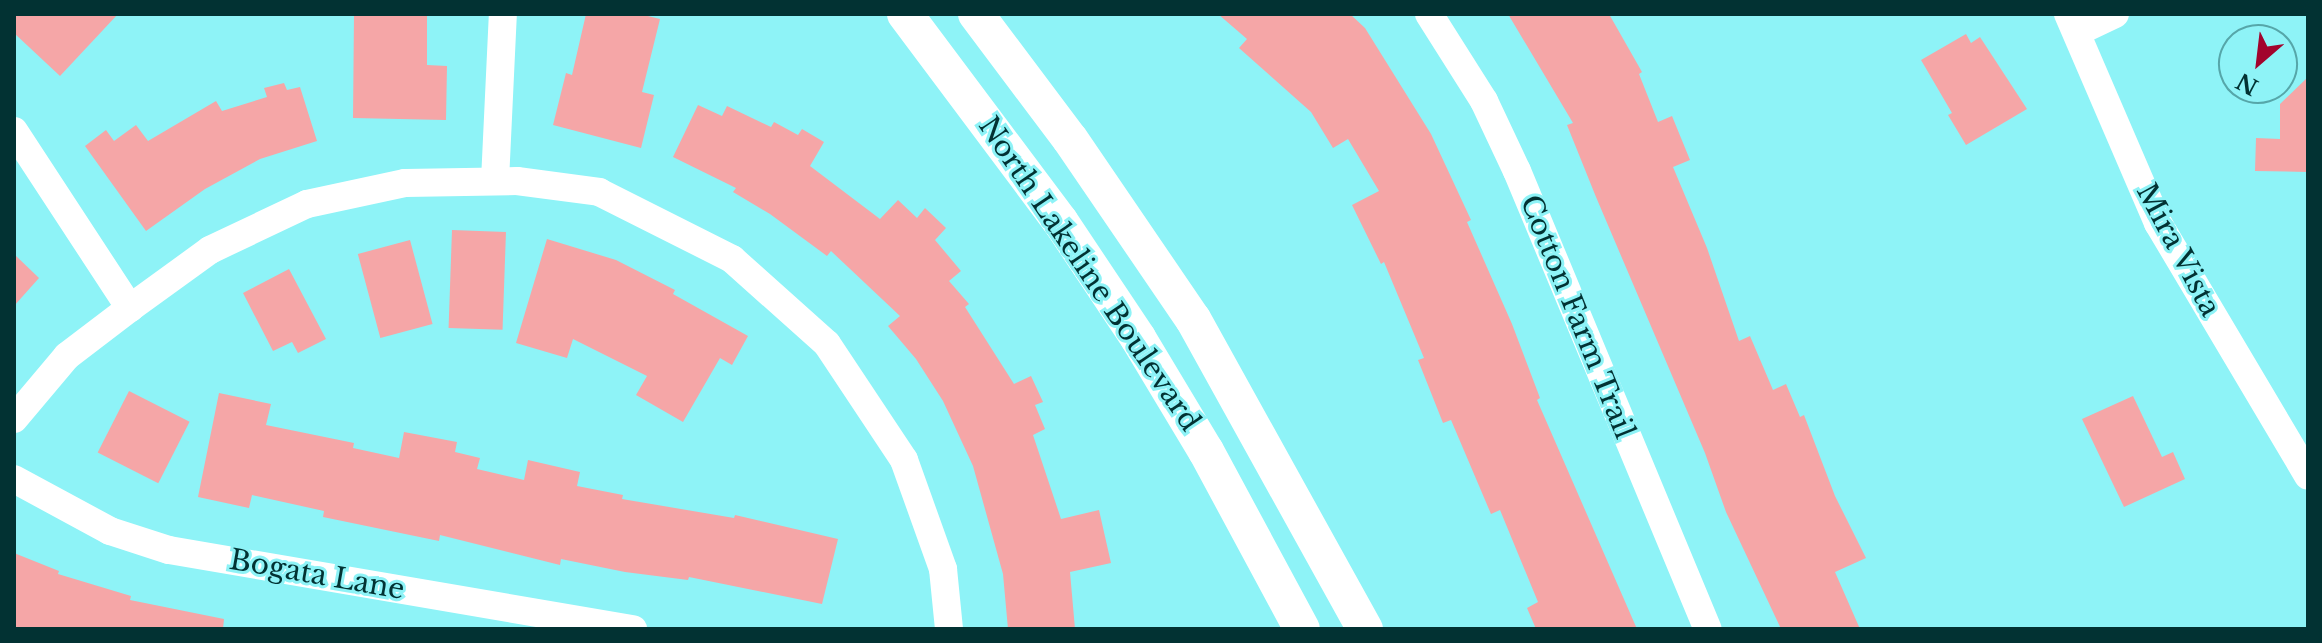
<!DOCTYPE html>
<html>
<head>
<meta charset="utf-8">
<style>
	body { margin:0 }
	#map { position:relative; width:2322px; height:643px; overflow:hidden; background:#8ef3f7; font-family:"Libre Baskerville",serif }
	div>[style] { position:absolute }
	.building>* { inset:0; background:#f5a6a7; transform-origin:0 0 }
	.minor>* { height:28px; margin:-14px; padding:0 14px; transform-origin:14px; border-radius:14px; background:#fff }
	.major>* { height:36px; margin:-18px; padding:0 18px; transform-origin:18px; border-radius:18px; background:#fff }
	span { translate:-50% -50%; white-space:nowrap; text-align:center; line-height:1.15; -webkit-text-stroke:6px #8ef3f7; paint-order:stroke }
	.street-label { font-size:28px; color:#023233 }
	.frame { position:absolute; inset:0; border:16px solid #023233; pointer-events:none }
	.north { position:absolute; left:2218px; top:24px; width:80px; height:80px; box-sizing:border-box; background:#8ef3f7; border:2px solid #56a6a9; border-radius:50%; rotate:208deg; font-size:22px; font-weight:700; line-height:32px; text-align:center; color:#023233 }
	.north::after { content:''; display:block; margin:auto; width:28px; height:36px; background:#a2032d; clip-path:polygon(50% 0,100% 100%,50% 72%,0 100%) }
</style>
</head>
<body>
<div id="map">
	<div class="building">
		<i style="clip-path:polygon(14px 14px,118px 14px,60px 76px,14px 33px)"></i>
		<i style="clip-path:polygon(354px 14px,427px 14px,427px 65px,447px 66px,446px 120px,353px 118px)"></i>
		<i style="clip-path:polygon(586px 14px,640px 14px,660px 19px,642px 92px,654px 95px,641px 148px,553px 125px,566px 73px,572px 75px)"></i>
		<i style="clip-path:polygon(1218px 14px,1350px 14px,1365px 28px,1431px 134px,1471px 220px,1467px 222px,1512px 324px,1540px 398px,1537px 400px,1637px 629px,1536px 629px,1527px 608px,1538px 602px,1500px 510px,1491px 514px,1451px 420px,1443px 423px,1418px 360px,1424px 358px,1384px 262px,1381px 264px,1352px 205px,1379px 191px,1348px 139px,1333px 148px,1311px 112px,1239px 48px,1247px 39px)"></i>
		<i style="clip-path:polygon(1508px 14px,1609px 14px,1642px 72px,1639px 74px,1658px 122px,1672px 116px,1690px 160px,1673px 167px,1707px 248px,1739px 341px,1750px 336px,1773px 390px,1786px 384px,1800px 417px,1804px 415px,1835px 496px,1866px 558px,1835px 572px,1860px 629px,1781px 629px,1726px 512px,1705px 453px,1596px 197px,1567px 125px,1573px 123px)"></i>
		<i style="clip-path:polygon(1966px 34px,1971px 43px,1980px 37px,2027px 109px,1966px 145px,1948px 115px,1952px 113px,1921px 60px)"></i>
		<i style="clip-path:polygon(2308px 77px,2308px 172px,2255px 171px,2256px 138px,2280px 139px,2280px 104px)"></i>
		<i style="clip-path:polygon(284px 83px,287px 90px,300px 87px,317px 141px,260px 159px,205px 189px,146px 231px,85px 146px,106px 130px,114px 141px,136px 125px,148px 141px,216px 101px,222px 111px,267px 97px,264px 88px)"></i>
		<i style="clip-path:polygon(698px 105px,722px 116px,727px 106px,771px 127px,774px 122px,798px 135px,802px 129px,824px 142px,810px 166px,880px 219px,898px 200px,917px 218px,925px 208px,946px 228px,935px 240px,961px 271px,949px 281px,969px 304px,965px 307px,1014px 384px,1031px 376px,1043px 402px,1035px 405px,1045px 429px,1033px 435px,1061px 519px,1099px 510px,1111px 563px,1070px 572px,1075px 629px,1008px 629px,1003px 574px,973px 466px,943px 401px,916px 359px,888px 326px,900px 316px,831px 251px,827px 256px,770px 214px,733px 192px,736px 188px,673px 157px)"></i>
		<i style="left:452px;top:230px;width:54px;height:98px;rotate:2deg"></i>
		<i style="clip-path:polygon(547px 239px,616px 260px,675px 290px,673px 294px,748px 336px,732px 365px,720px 358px,683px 422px,636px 395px,647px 376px,573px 339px,567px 358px,516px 343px)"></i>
		<i style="left:410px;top:240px;width:87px;height:54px;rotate:75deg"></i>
		<i style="clip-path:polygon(14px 254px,39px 278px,14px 306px)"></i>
		<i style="clip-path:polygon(289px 269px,326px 339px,298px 353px,292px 342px,273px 351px,243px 293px)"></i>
		<i style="left:129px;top:391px;width:68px;height:69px;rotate:27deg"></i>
		<i style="clip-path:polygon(219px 393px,271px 404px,266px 425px,354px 443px,353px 448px,399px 458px,404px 432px,457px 442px,455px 452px,480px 458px,477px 469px,524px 480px,528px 460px,580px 472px,577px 486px,623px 495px,622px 499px,734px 518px,735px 515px,838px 539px,822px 604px,689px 577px,688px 580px,625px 572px,561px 559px,560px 565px,440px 535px,439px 541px,323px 517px,324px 511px,252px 495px,249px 508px,198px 497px)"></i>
		<i style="clip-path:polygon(2133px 396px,2162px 457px,2173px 452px,2185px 479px,2124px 507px,2082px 419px)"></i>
		<i style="clip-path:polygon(14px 553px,59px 571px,58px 574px,131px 596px,130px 600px,224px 619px,223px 629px,22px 629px,14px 626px)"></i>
	</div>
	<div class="minor">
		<i style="left:1429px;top:14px;width:103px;rotate:57.7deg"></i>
		<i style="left:1484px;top:101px;width:77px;rotate:64.8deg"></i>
		<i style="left:1517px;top:171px;width:496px;rotate:67.4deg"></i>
		<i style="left:2068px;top:14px;width:228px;rotate:66.7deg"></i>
		<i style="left:2158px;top:223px;width:294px;rotate:59.3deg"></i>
		<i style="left:2077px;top:32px;width:42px;rotate:-25.3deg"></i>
		<i style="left:14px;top:131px;width:212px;rotate:56.8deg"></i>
		<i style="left:495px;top:181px;width:167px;rotate:-87.3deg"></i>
		<i style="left:14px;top:419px;width:82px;rotate:-49.9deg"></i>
		<i style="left:67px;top:356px;width:79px;rotate:-37.3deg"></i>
		<i style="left:130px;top:308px;width:99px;rotate:-35.9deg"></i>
		<i style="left:210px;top:250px;width:107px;rotate:-25.4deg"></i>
		<i style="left:307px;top:204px;width:100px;rotate:-12.1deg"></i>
		<i style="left:405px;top:183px;width:112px;rotate:-1deg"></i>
		<i style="left:517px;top:181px;width:83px;rotate:7.6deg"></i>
		<i style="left:599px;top:192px;width:149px;rotate:26.7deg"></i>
		<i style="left:732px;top:259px;width:127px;rotate:41.8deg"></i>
		<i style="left:827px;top:344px;width:139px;rotate:56.4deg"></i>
		<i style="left:904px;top:460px;width:116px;rotate:70.3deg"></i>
		<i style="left:943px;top:569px;width:60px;rotate:84.3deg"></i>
		<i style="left:14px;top:479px;width:109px;rotate:28.4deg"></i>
		<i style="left:110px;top:531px;width:62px;rotate:17.9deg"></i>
		<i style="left:169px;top:550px;width:471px;rotate:9.7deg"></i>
	</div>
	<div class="major">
		<i style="left:905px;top:14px;width:259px;rotate:53.2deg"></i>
		<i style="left:1060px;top:221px;width:141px;rotate:56.3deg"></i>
		<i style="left:1138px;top:338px;width:132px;rotate:59deg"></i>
		<i style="left:1206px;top:451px;width:202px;rotate:61.7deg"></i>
		<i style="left:976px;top:14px;width:156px;rotate:53.1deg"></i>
		<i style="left:1070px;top:139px;width:218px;rotate:55.7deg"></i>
		<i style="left:1193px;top:319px;width:355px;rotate:61deg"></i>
	</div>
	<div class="street-label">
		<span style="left:2178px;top:250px;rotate:62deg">Mira Vista</span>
		<span style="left:1089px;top:274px;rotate:56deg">North Lakeline Boulevard</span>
		<span style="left:1577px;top:317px;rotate:68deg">Cotton Farm Trail</span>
		<span style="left:317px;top:575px;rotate:10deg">Bogata Lane</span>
	</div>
	<div class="frame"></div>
	<div class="north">N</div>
</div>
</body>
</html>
